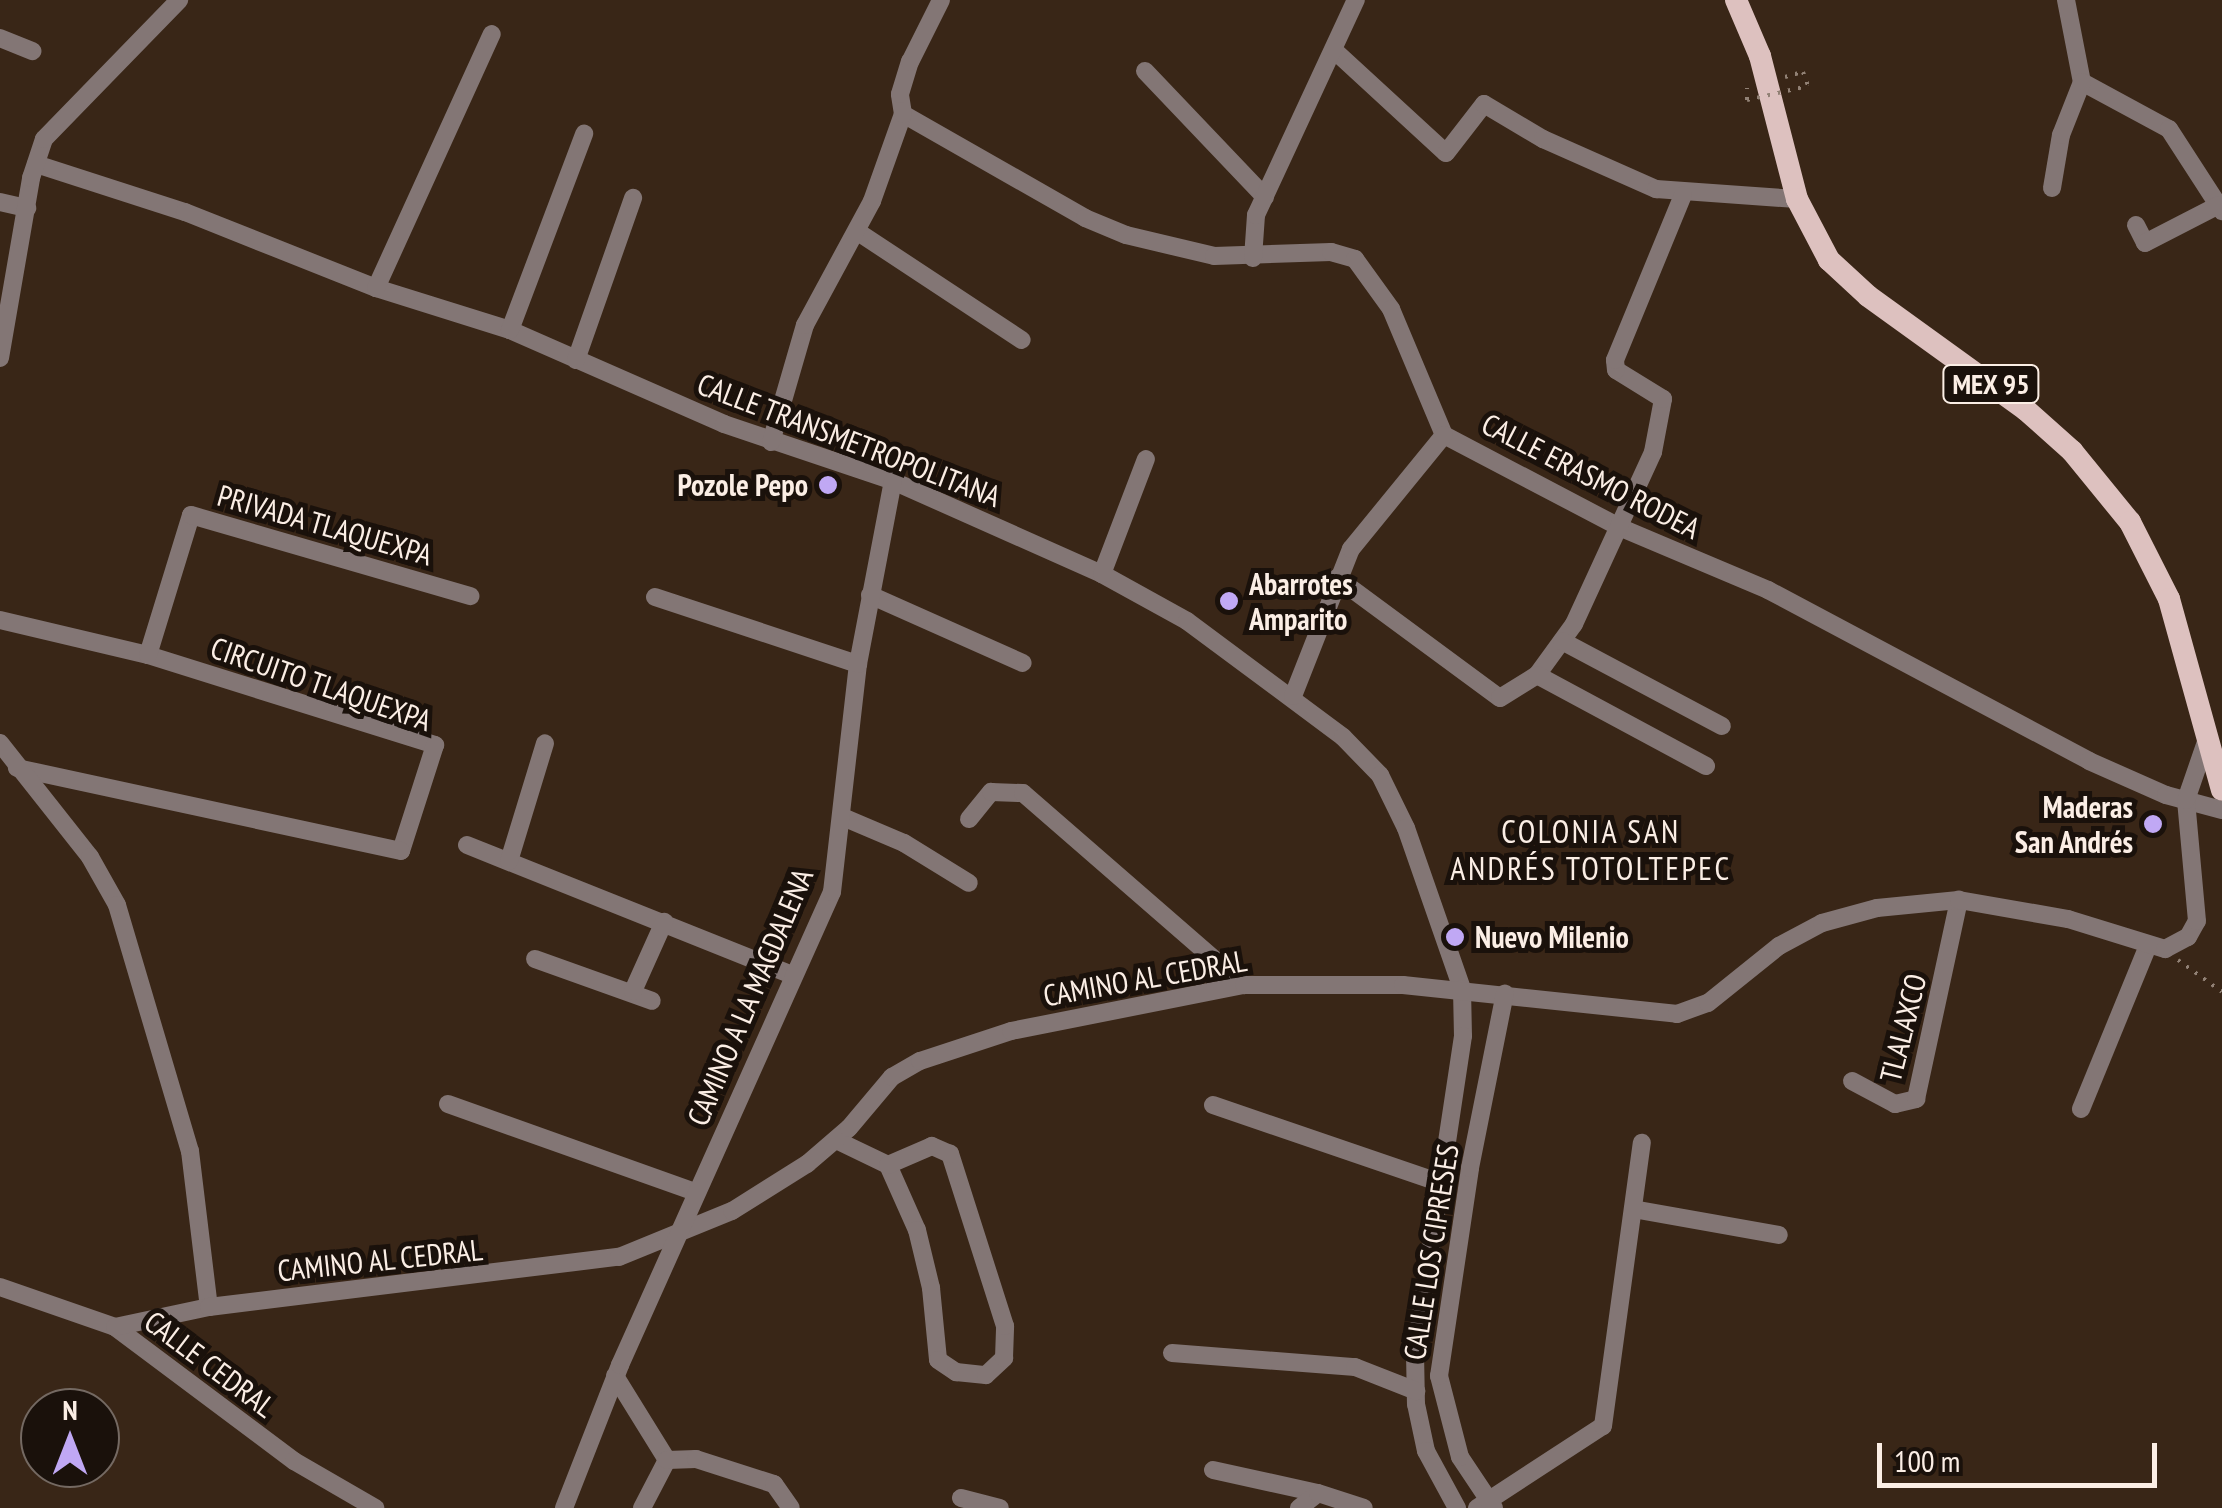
<!DOCTYPE html>
<html>
<head>
<meta charset="utf-8">
<style>
	body { margin:0 }
	#map { position:relative; width:2222px; height:1508px; overflow:hidden; background:#392617; font-family:"PT Sans Narrow",sans-serif }
	div>[style] { position:absolute }
	.path>* { height:4px; margin-top:-2px; transform-origin:0; background:repeating-linear-gradient(90deg,#918175 0 2.5px,transparent 0 10.5px) }
	.minor>* { height:18px; margin:-9px; padding:0 9px; transform-origin:9px; border-radius:9px; background:#837675 }
	.major>* { height:22px; margin:-11px; padding:0 11px; transform-origin:11px; border-radius:11px; background:#ddc1bf }
	.path-bridge>* { height:4px; margin-top:-2px; transform-origin:0; background:repeating-linear-gradient(90deg,#918175 0 2.5px,transparent 0 10.5px) }
	.dots>* { width:28px; height:28px; translate:-50% -50%; box-sizing:border-box; border:5px solid #1a110b; border-radius:50% }
	span { translate:-50% -50%; white-space:nowrap; text-align:center; line-height:1.15; -webkit-text-stroke:10px #1a110b; paint-order:stroke }
	.shield-label span { padding:2px 8px; background:#1a110b; border:2px solid; border-radius:8px; -webkit-text-stroke-width:0 }
	.shield-label { font-size:28px; color:#fbeee5; font-weight:700 }
	.street-label { font-size:30px; color:#fbeee5 }
	.poi-label { font-size:30px; color:#fbeee5; font-weight:700 }
	.right { translate:-100% -50%; text-align:right }
	.left { translate:0 -50%; text-align:left }
	.neighbourhood-label { font-size:32px; color:#fbeee5; letter-spacing:2.5px }
	.north { position:absolute; left:20px; top:1388px; width:100px; height:100px; box-sizing:border-box; background:#1a110b; border:2px solid #746962; border-radius:50%; rotate:0deg; font-size:28px; font-weight:700; line-height:40px; text-align:center; color:#fbeee5 }
	.north::after { content:''; display:block; margin:auto; width:35px; height:45px; background:#c0a8f4; clip-path:polygon(50% 0,100% 100%,50% 72%,0 100%) }
	.scale { position:absolute; left:1877px; top:1443px; width:280px; height:45px; box-sizing:border-box; border:5px solid #fbeee5; border-top:0; padding-left:12px; font-size:30px; line-height:35px; white-space:nowrap; color:#fbeee5; -webkit-text-stroke:8px #1a110b; paint-order:stroke }
</style>
</head>
<body>
<div id="map">
	<div class="path">
		<i style="left:1785px;top:77px;width:19px;rotate:-16deg"></i>
		<i style="left:1803px;top:72px;width:15px;rotate:70deg"></i>
		<i style="left:1747px;top:100px;width:12px;rotate:-90deg"></i>
		<i style="left:2178px;top:960px;width:54px;rotate:36deg"></i>
	</div>
	<div class="minor">
		<i style="left:2066px;top:0;width:84px;rotate:79deg"></i>
		<i style="left:0;top:38px;width:35px;rotate:22deg"></i>
		<i style="left:1336px;top:52px;width:149px;rotate:42.6deg"></i>
		<i style="left:1446px;top:153px;width:62px;rotate:-52.2deg"></i>
		<i style="left:1484px;top:104px;width:69px;rotate:30.7deg"></i>
		<i style="left:1543px;top:139px;width:124px;rotate:23.9deg"></i>
		<i style="left:1656px;top:189px;width:141px;rotate:4.1deg"></i>
		<i style="left:1145px;top:71px;width:174px;rotate:46.4deg"></i>
		<i style="left:2082px;top:82px;width:99px;rotate:28.4deg"></i>
		<i style="left:2169px;top:129px;width:98px;rotate:57.1deg"></i>
		<i style="left:903px;top:114px;width:210px;rotate:29.7deg"></i>
		<i style="left:1085px;top:218px;width:44px;rotate:22.5deg"></i>
		<i style="left:1126px;top:235px;width:90px;rotate:13.4deg"></i>
		<i style="left:1214px;top:256px;width:117px;rotate:-2deg"></i>
		<i style="left:1331px;top:252px;width:25px;rotate:16deg"></i>
		<i style="left:1355px;top:259px;width:62px;rotate:54.2deg"></i>
		<i style="left:1391px;top:309px;width:137px;rotate:67.2deg"></i>
		<i style="left:1444px;top:435px;width:198px;rotate:27.7deg"></i>
		<i style="left:1619px;top:527px;width:162px;rotate:22.9deg"></i>
		<i style="left:1768px;top:590px;width:364px;rotate:28deg"></i>
		<i style="left:2089px;top:761px;width:84px;rotate:23.8deg"></i>
		<i style="left:2166px;top:795px;width:58px;rotate:15deg"></i>
		<i style="left:36px;top:164px;width:157px;rotate:17.9deg"></i>
		<i style="left:185px;top:212px;width:206px;rotate:21.7deg"></i>
		<i style="left:376px;top:288px;width:140px;rotate:17.4deg"></i>
		<i style="left:510px;top:330px;width:234px;rotate:23.7deg"></i>
		<i style="left:724px;top:424px;width:178px;rotate:18.6deg"></i>
		<i style="left:893px;top:481px;width:229px;rotate:24deg"></i>
		<i style="left:1102px;top:574px;width:97px;rotate:28.9deg"></i>
		<i style="left:1187px;top:621px;width:194px;rotate:36.6deg"></i>
		<i style="left:1343px;top:737px;width:53px;rotate:45.8deg"></i>
		<i style="left:1380px;top:775px;width:59px;rotate:63.9deg"></i>
		<i style="left:1406px;top:828px;width:170px;rotate:70.8deg"></i>
		<i style="left:1462px;top:989px;width:47px;rotate:88.8deg"></i>
		<i style="left:1463px;top:1036px;width:321px;rotate:98.6deg"></i>
		<i style="left:1415px;top:1353px;width:51px;rotate:88.9deg"></i>
		<i style="left:1416px;top:1404px;width:48px;rotate:78deg"></i>
		<i style="left:1426px;top:1451px;width:65px;rotate:61.5deg"></i>
		<i style="left:2052px;top:188px;width:54px;rotate:-80.4deg"></i>
		<i style="left:2061px;top:135px;width:57px;rotate:-68.4deg"></i>
		<i style="left:0;top:202px;width:28px;rotate:13deg"></i>
		<i style="left:2136px;top:225px;width:20px;rotate:63deg"></i>
		<i style="left:2145px;top:243px;width:83px;rotate:-27.2deg"></i>
		<i style="left:858px;top:232px;width:196px;rotate:33.4deg"></i>
		<i style="left:1253px;top:258px;width:43px;rotate:-86deg"></i>
		<i style="left:1256px;top:215px;width:237px;rotate:-65.1deg"></i>
		<i style="left:376px;top:288px;width:279px;rotate:-65.5deg"></i>
		<i style="left:510px;top:330px;width:210px;rotate:-69.3deg"></i>
		<i style="left:0;top:358px;width:183px;rotate:-80.2deg"></i>
		<i style="left:31px;top:178px;width:41px;rotate:-71.6deg"></i>
		<i style="left:44px;top:139px;width:194px;rotate:-45.8deg"></i>
		<i style="left:576px;top:360px;width:172px;rotate:-70.6deg"></i>
		<i style="left:771px;top:442px;width:122px;rotate:-73.8deg"></i>
		<i style="left:805px;top:325px;width:141px;rotate:-61.6deg"></i>
		<i style="left:872px;top:201px;width:92px;rotate:-70.4deg"></i>
		<i style="left:903px;top:114px;width:20px;rotate:-99deg"></i>
		<i style="left:900px;top:94px;width:34px;rotate:-73deg"></i>
		<i style="left:910px;top:62px;width:69px;rotate:-63.4deg"></i>
		<i style="left:1102px;top:574px;width:123px;rotate:-69.1deg"></i>
		<i style="left:1337px;top:578px;width:202px;rotate:36.4deg"></i>
		<i style="left:1500px;top:698px;width:44px;rotate:-31.9deg"></i>
		<i style="left:1537px;top:675px;width:63px;rotate:-54deg"></i>
		<i style="left:1574px;top:624px;width:189px;rotate:-65.3deg"></i>
		<i style="left:1653px;top:452px;width:54px;rotate:-79.3deg"></i>
		<i style="left:1663px;top:399px;width:55px;rotate:-148.3deg"></i>
		<i style="left:1616px;top:370px;width:10px;rotate:-96deg"></i>
		<i style="left:1615px;top:360px;width:178px;rotate:-67.6deg"></i>
		<i style="left:870px;top:595px;width:167px;rotate:24deg"></i>
		<i style="left:655px;top:597px;width:214px;rotate:18.3deg"></i>
		<i style="left:0;top:620px;width:152px;rotate:13.3deg"></i>
		<i style="left:148px;top:655px;width:301px;rotate:17.4deg"></i>
		<i style="left:435px;top:745px;width:111px;rotate:107.8deg"></i>
		<i style="left:401px;top:851px;width:393px;rotate:-167.8deg"></i>
		<i style="left:1562px;top:641px;width:181px;rotate:28deg"></i>
		<i style="left:148px;top:655px;width:146px;rotate:-72.9deg"></i>
		<i style="left:191px;top:515px;width:291px;rotate:16.2deg"></i>
		<i style="left:1537px;top:675px;width:192px;rotate:28.3deg"></i>
		<i style="left:1293px;top:696px;width:158px;rotate:-68.5deg"></i>
		<i style="left:1351px;top:549px;width:147px;rotate:-50.8deg"></i>
		<i style="left:0;top:743px;width:145px;rotate:51.7deg"></i>
		<i style="left:90px;top:857px;width:55px;rotate:60.6deg"></i>
		<i style="left:117px;top:905px;width:257px;rotate:73.5deg"></i>
		<i style="left:190px;top:1151px;width:157px;rotate:83.1deg"></i>
		<i style="left:845px;top:818px;width:64px;rotate:23deg"></i>
		<i style="left:904px;top:843px;width:76px;rotate:31.6deg"></i>
		<i style="left:969px;top:819px;width:35px;rotate:-51deg"></i>
		<i style="left:991px;top:792px;width:32px;rotate:2deg"></i>
		<i style="left:1023px;top:793px;width:293px;rotate:41deg"></i>
		<i style="left:467px;top:845px;width:352px;rotate:21.8deg"></i>
		<i style="left:509px;top:861px;width:123px;rotate:-73deg"></i>
		<i style="left:535px;top:959px;width:124px;rotate:19.7deg"></i>
		<i style="left:633px;top:991px;width:76px;rotate:-65.8deg"></i>
		<i style="left:1852px;top:1081px;width:49px;rotate:28.1deg"></i>
		<i style="left:1895px;top:1104px;width:22px;rotate:-13deg"></i>
		<i style="left:1916px;top:1099px;width:204px;rotate:-77.8deg"></i>
		<i style="left:448px;top:1104px;width:262px;rotate:19.6deg"></i>
		<i style="left:1213px;top:1105px;width:241px;rotate:18.9deg"></i>
		<i style="left:2081px;top:1109px;width:174px;rotate:-67.7deg"></i>
		<i style="left:836px;top:1140px;width:58px;rotate:25.7deg"></i>
		<i style="left:888px;top:1165px;width:71px;rotate:66deg"></i>
		<i style="left:917px;top:1230px;width:60px;rotate:76.4deg"></i>
		<i style="left:931px;top:1288px;width:72px;rotate:84.4deg"></i>
		<i style="left:938px;top:1360px;width:22px;rotate:34deg"></i>
		<i style="left:956px;top:1372px;width:30px;rotate:6deg"></i>
		<i style="left:986px;top:1375px;width:25px;rotate:-43deg"></i>
		<i style="left:1004px;top:1358px;width:32px;rotate:-88deg"></i>
		<i style="left:1005px;top:1326px;width:181px;rotate:-107.7deg"></i>
		<i style="left:950px;top:1154px;width:20px;rotate:-156deg"></i>
		<i style="left:932px;top:1146px;width:48px;rotate:156.6deg"></i>
		<i style="left:1633px;top:1209px;width:148px;rotate:10.1deg"></i>
		<i style="left:0;top:1287px;width:122px;rotate:19.2deg"></i>
		<i style="left:115px;top:1327px;width:224px;rotate:36.8deg"></i>
		<i style="left:294px;top:1461px;width:94px;rotate:30.1deg"></i>
		<i style="left:115px;top:1327px;width:96px;rotate:-12deg"></i>
		<i style="left:209px;top:1307px;width:413px;rotate:-7deg"></i>
		<i style="left:619px;top:1257px;width:122px;rotate:-22.2deg"></i>
		<i style="left:732px;top:1211px;width:89px;rotate:-32.1deg"></i>
		<i style="left:807px;top:1164px;width:55px;rotate:-40.6deg"></i>
		<i style="left:849px;top:1128px;width:67px;rotate:-49.9deg"></i>
		<i style="left:892px;top:1077px;width:32px;rotate:-30deg"></i>
		<i style="left:920px;top:1061px;width:96px;rotate:-18.2deg"></i>
		<i style="left:1011px;top:1031px;width:237px;rotate:-11.2deg"></i>
		<i style="left:1244px;top:985px;width:159px"></i>
		<i style="left:1403px;top:985px;width:276px;rotate:6deg"></i>
		<i style="left:1677px;top:1014px;width:33px;rotate:-20deg"></i>
		<i style="left:1708px;top:1003px;width:91px;rotate:-38.8deg"></i>
		<i style="left:1779px;top:946px;width:49px;rotate:-28.1deg"></i>
		<i style="left:1822px;top:923px;width:57px;rotate:-15.3deg"></i>
		<i style="left:1877px;top:908px;width:82px;rotate:-5.6deg"></i>
		<i style="left:1959px;top:900px;width:111px;rotate:9.9deg"></i>
		<i style="left:2068px;top:919px;width:102px;rotate:17.2deg"></i>
		<i style="left:2165px;top:949px;width:26px;rotate:-28deg"></i>
		<i style="left:2188px;top:937px;width:18px;rotate:-61deg"></i>
		<i style="left:2197px;top:921px;width:121px;rotate:-95.2deg"></i>
		<i style="left:2186px;top:800px;width:68px;rotate:-71deg"></i>
		<i style="left:1172px;top:1353px;width:184px;rotate:4.4deg"></i>
		<i style="left:1355px;top:1367px;width:66px;rotate:21.5deg"></i>
		<i style="left:615px;top:1376px;width:99px;rotate:58.2deg"></i>
		<i style="left:667px;top:1460px;width:54px;rotate:117.5deg"></i>
		<i style="left:667px;top:1460px;width:29px;rotate:-2deg"></i>
		<i style="left:696px;top:1459px;width:82px;rotate:17.8deg"></i>
		<i style="left:774px;top:1484px;width:29px;rotate:55deg"></i>
		<i style="left:1213px;top:1470px;width:107px;rotate:12.4deg"></i>
		<i style="left:961px;top:1498px;width:40px;rotate:14.4deg"></i>
		<i style="left:564px;top:1508px;width:154px;rotate:-68.6deg"></i>
		<i style="left:620px;top:1365px;width:518px;rotate:-65.86deg"></i>
		<i style="left:832px;top:892px;width:229px;rotate:-83.5deg"></i>
		<i style="left:858px;top:664px;width:186px;rotate:-79.2deg"></i>
		<i style="left:1299px;top:1508px;width:24px;rotate:-38deg"></i>
		<i style="left:1318px;top:1493px;width:48px;rotate:18.1deg"></i>
		<i style="left:1477px;top:1508px;width:150px;rotate:-33.1deg"></i>
		<i style="left:1603px;top:1426px;width:286px;rotate:-82.2deg"></i>
		<i style="left:1494px;top:1508px;width:61px;rotate:-123.7deg"></i>
		<i style="left:1460px;top:1457px;width:84px;rotate:-104.5deg"></i>
		<i style="left:1439px;top:1376px;width:210px;rotate:-81.5deg"></i>
		<i style="left:1470px;top:1168px;width:178px;rotate:-78.7deg"></i>
	</div>
	<div class="major">
		<i style="left:1736px;top:0;width:61px;rotate:66.8deg"></i>
		<i style="left:1760px;top:56px;width:148px;rotate:75.5deg"></i>
		<i style="left:1797px;top:199px;width:69px;rotate:62.3deg"></i>
		<i style="left:1829px;top:260px;width:53px;rotate:42.7deg"></i>
		<i style="left:1868px;top:296px;width:195px;rotate:35.8deg"></i>
		<i style="left:2026px;top:410px;width:62px;rotate:41.7deg"></i>
		<i style="left:2072px;top:451px;width:92px;rotate:50.8deg"></i>
		<i style="left:2130px;top:522px;width:86px;rotate:63.1deg"></i>
		<i style="left:2169px;top:599px;width:198px;rotate:74.5deg"></i>
	</div>
	<div class="path-bridge">
		<i style="left:1747px;top:100px;width:63px;rotate:-12.9deg"></i>
	</div>
	<div class="dots">
		<i style="left:828px;top:485px;background:#c0a8f4"></i>
		<i style="left:1229px;top:601px;background:#c0a8f4"></i>
		<i style="left:2153px;top:824px;background:#c0a8f4"></i>
		<i style="left:1455px;top:937px;background:#c0a8f4"></i>
	</div>
	<div class="shield-label">
		<span style="left:1991px;top:384px">MEX 95</span>
	</div>
	<div class="street-label">
		<span style="left:849px;top:440px;rotate:21deg">CALLE TRANSMETROPOLITANA</span>
		<span style="left:1591px;top:476px;rotate:27deg">CALLE ERASMO RODEA</span>
		<span style="left:325px;top:525px;rotate:16deg">PRIVADA TLAQUEXPA</span>
		<span style="left:321px;top:684px;rotate:19deg">CIRCUITO TLAQUEXPA</span>
		<span style="left:1145px;top:978px;rotate:-10deg">CAMINO AL CEDRAL</span>
		<span style="left:750px;top:997px;rotate:-67deg">CAMINO A LA MAGDALENA</span>
		<span style="left:1903px;top:1028px;rotate:-76deg">TLALAXCO</span>
		<span style="left:1431px;top:1252px;rotate:-81deg">CALLE LOS CIPRESES</span>
		<span style="left:380px;top:1260px;rotate:-6deg">CAMINO AL CEDRAL</span>
		<span style="left:210px;top:1364px;rotate:37deg">CALLE CEDRAL</span>
	</div>
	<div class="poi-label">
		<span class="right" style="left:808px;top:485px">Pozole Pepo</span>
		<span class="left" style="left:1249px;top:601px">Abarrotes<br>Amparito</span>
		<span class="right" style="left:2133px;top:824px">Maderas<br>San Andrés</span>
		<span class="left" style="left:1475px;top:937px">Nuevo Milenio</span>
	</div>
	<div class="neighbourhood-label">
		<span style="left:1591px;top:850px">COLONIA SAN<br>ANDRÉS TOTOLTEPEC</span>
	</div>
	<div class="north">N</div>
	<div class="scale">100 m</div>
</div>
</body>
</html>
